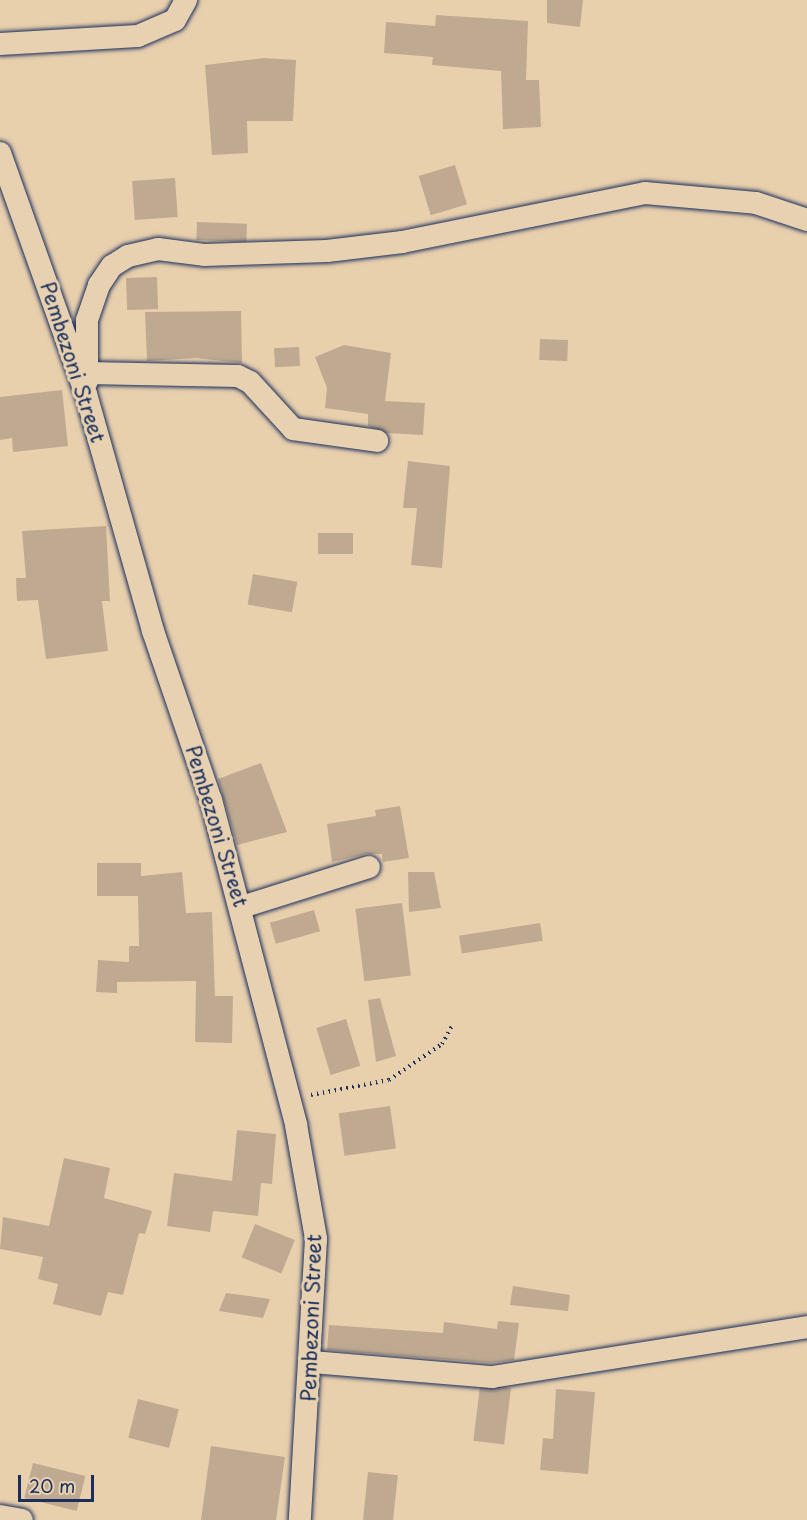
<!DOCTYPE html>
<html>
<head>
<meta charset="utf-8">
<style>
	body { margin:0 }
	#map { position:relative; width:807px; height:1520px; overflow:hidden; background:#e9d0ad; font-family:"Playpen Sans",sans-serif }
	div>[style] { position:absolute }
	.building>* { inset:0; background:#c0a991; transform-origin:0 0 }
	.path>* { height:4px; margin-top:-2px; transform-origin:0; background:repeating-linear-gradient(90deg,#1b2f5e 0 1.5px,transparent 0 6px) }
	.roads { filter:drop-shadow(0 0 2px #1b2f5e) drop-shadow(0 0 2px #1b2f5e) }
	.minor>* { height:22px; margin:-11px; padding:0 11px; transform-origin:11px; border-radius:11px; background:#e7d1b0 }
	span { translate:-50% -50%; white-space:nowrap; text-align:center; line-height:1.15; -webkit-text-stroke:6px #e7d1b0; paint-order:stroke }
	.street-label { font-size:20px; color:#1b2f5e }
	.scale { position:absolute; left:18px; top:1475px; width:76px; height:27px; box-sizing:border-box; border:3px solid #1b2f5e; border-top:0; padding-left:8px; font-size:18px; line-height:21px; white-space:nowrap; color:#1b2f5e; -webkit-text-stroke:4px #e7d1b0; paint-order:stroke }
</style>
</head>
<body>
<div id="map">
	<div class="building">
		<i style="clip-path:polygon(547px 0,583px 0,580px 27px,547px 23px)"></i>
		<i style="clip-path:polygon(436px 15px,528px 21px,526px 80px,539px 80px,541px 127px,503px 129px,501px 71px,432px 65px,433px 57px,384px 53px,386px 22px,435px 26px)"></i>
		<i style="clip-path:polygon(264px 58px,296px 60px,293px 121px,247px 121px,248px 153px,212px 155px,205px 65px)"></i>
		<i style="left:455px;top:165px;width:41px;height:38px;rotate:73deg"></i>
		<i style="left:175px;top:178px;width:39px;height:43px;rotate:86deg"></i>
		<i style="left:197px;top:222px;width:50px;height:18px;rotate:2deg"></i>
		<i style="left:157px;top:277px;width:32px;height:31px;rotate:88deg"></i>
		<i style="clip-path:polygon(241px 311px,242px 363px,196px 358px,147px 361px,145px 312px)"></i>
		<i style="left:540px;top:339px;width:28px;height:21px;rotate:2deg"></i>
		<i style="clip-path:polygon(344px 345px,391px 353px,385px 401px,425px 403px,423px 435px,387px 433px,368px 426px,368px 414px,325px 408px,327px 388px,315px 357px)"></i>
		<i style="left:299px;top:347px;width:19px;height:25px;rotate:87deg"></i>
		<i style="clip-path:polygon(62px 390px,68px 446px,13px 452px,12px 438px,0 440px,0 397px)"></i>
		<i style="clip-path:polygon(408px 461px,450px 466px,442px 568px,411px 565px,417px 508px,403px 508px)"></i>
		<i style="clip-path:polygon(106px 526px,110px 601px,102px 601px,108px 651px,46px 659px,38px 600px,17px 601px,16px 578px,26px 578px,22px 531px)"></i>
		<i style="left:353px;top:533px;width:21px;height:35px;rotate:90deg"></i>
		<i style="left:253px;top:574px;width:45px;height:31px;rotate:10deg"></i>
		<i style="clip-path:polygon(261px 763px,287px 832px,237px 845px,218px 779px)"></i>
		<i style="clip-path:polygon(400px 806px,409px 858px,383px 862px,382px 854px,366px 854px,332px 862px,327px 824px,376px 816px,375px 810px)"></i>
		<i style="clip-path:polygon(97px 863px,141px 863px,141px 876px,182px 872px,186px 913px,212px 912px,215px 996px,233px 996px,232px 1043px,195px 1042px,196px 981px,117px 982px,117px 993px,96px 992px,98px 960px,129px 962px,129px 946px,139px 946px,138px 896px,97px 896px)"></i>
		<i style="clip-path:polygon(408px 872px,434px 872px,441px 908px,409px 912px)"></i>
		<i style="left:402px;top:903px;width:73px;height:47px;rotate:83deg"></i>
		<i style="left:314px;top:910px;width:22px;height:46px;rotate:74deg"></i>
		<i style="left:540px;top:923px;width:18px;height:82px;rotate:81deg"></i>
		<i style="clip-path:polygon(380px 998px,396px 1056px,376px 1062px,368px 1000px)"></i>
		<i style="left:346px;top:1019px;width:49px;height:31px;rotate:73deg"></i>
		<i style="left:390px;top:1106px;width:43px;height:52px;rotate:82deg"></i>
		<i style="clip-path:polygon(237px 1130px,276px 1134px,272px 1184px,261px 1183px,258px 1216px,213px 1211px,210px 1232px,167px 1226px,174px 1173px,232px 1181px)"></i>
		<i style="clip-path:polygon(64px 1158px,110px 1168px,104px 1198px,152px 1211px,145px 1234px,139px 1233px,123px 1295px,108px 1292px,101px 1316px,53px 1304px,58px 1284px,38px 1279px,43px 1257px,0 1249px,3px 1217px,49px 1226px)"></i>
		<i style="left:255px;top:1224px;width:43px;height:36px;rotate:22deg"></i>
		<i style="clip-path:polygon(513px 1286px,570px 1295px,568px 1311px,510px 1305px)"></i>
		<i style="clip-path:polygon(226px 1293px,270px 1299px,263px 1318px,219px 1311px)"></i>
		<i style="clip-path:polygon(498px 1321px,519px 1323px,514px 1360px,491px 1363px,327px 1350px,329px 1325px,443px 1333px,444px 1322px,497px 1329px)"></i>
		<i style="left:511px;top:1388px;width:57px;height:31px;rotate:97deg"></i>
		<i style="clip-path:polygon(556px 1389px,595px 1392px,588px 1474px,540px 1470px,543px 1438px,553px 1439px)"></i>
		<i style="left:138px;top:1399px;width:42px;height:40px;rotate:14deg"></i>
		<i style="clip-path:polygon(211px 1446px,285px 1457px,276px 1520px,201px 1520px)"></i>
		<i style="left:33px;top:1463px;width:54px;height:36px;rotate:14deg"></i>
		<i style="left:368px;top:1472px;width:30px;height:48px;rotate:6deg"></i>
	</div>
	<div class="path">
		<i style="left:311px;top:1095px;width:79px;rotate:-10.9deg"></i>
		<i style="left:389px;top:1080px;width:64px;rotate:-34.2deg"></i>
		<i style="left:442px;top:1044px;width:23px;rotate:-61deg"></i>
	</div>
	<div class="roads">
		<div class="minor">
			<i style="left:0;top:44px;width:138px;rotate:-3.3deg"></i>
			<i style="left:138px;top:36px;width:40px;rotate:-23.4deg"></i>
			<i style="left:175px;top:20px;width:23px;rotate:-61deg"></i>
			<i style="left:0;top:153px;width:256px;rotate:70.4deg"></i>
			<i style="left:86px;top:394px;width:246px;rotate:74.2deg"></i>
			<i style="left:153px;top:631px;width:179px;rotate:71.1deg"></i>
			<i style="left:211px;top:800px;width:336px;rotate:75.3deg"></i>
			<i style="left:296px;top:1125px;width:116px;rotate:80deg"></i>
			<i style="left:316px;top:1239px;width:281px;rotate:93.3deg"></i>
			<i style="left:87px;top:373px;width:151px;rotate:1.1deg"></i>
			<i style="left:238px;top:376px;width:13px;rotate:27deg"></i>
			<i style="left:250px;top:382px;width:64px;rotate:47.5deg"></i>
			<i style="left:293px;top:429px;width:85px;rotate:8.1deg"></i>
			<i style="left:87px;top:381px;width:61px;rotate:-90deg"></i>
			<i style="left:87px;top:320px;width:37px;rotate:-71deg"></i>
			<i style="left:99px;top:285px;width:23px;rotate:-56deg"></i>
			<i style="left:112px;top:266px;width:19px;rotate:-32deg"></i>
			<i style="left:128px;top:256px;width:31px;rotate:-13deg"></i>
			<i style="left:158px;top:249px;width:46px;rotate:7.4deg"></i>
			<i style="left:204px;top:255px;width:123px;rotate:-1.9deg"></i>
			<i style="left:327px;top:251px;width:76px;rotate:-6.8deg"></i>
			<i style="left:402px;top:242px;width:248px;rotate:-11.4deg"></i>
			<i style="left:645px;top:193px;width:111px;rotate:5.1deg"></i>
			<i style="left:756px;top:203px;width:54px;rotate:18.4deg"></i>
			<i style="left:242px;top:907px;width:133px;rotate:-17.5deg"></i>
			<i style="left:312px;top:1362px;width:181px;rotate:4.8deg"></i>
			<i style="left:492px;top:1377px;width:319px;rotate:-9deg"></i>
			<i style="left:0;top:1516px;width:22px;rotate:10deg"></i>
		</div>
	</div>
	<div class="street-label">
		<span style="left:73px;top:362px;rotate:72deg">Pembezoni Street</span>
		<span style="left:217px;top:826px;rotate:73deg">Pembezoni Street</span>
		<span style="left:311px;top:1318px;rotate:-88deg">Pembezoni Street</span>
	</div>
	<div class="scale">20 m</div>
</div>
</body>
</html>
